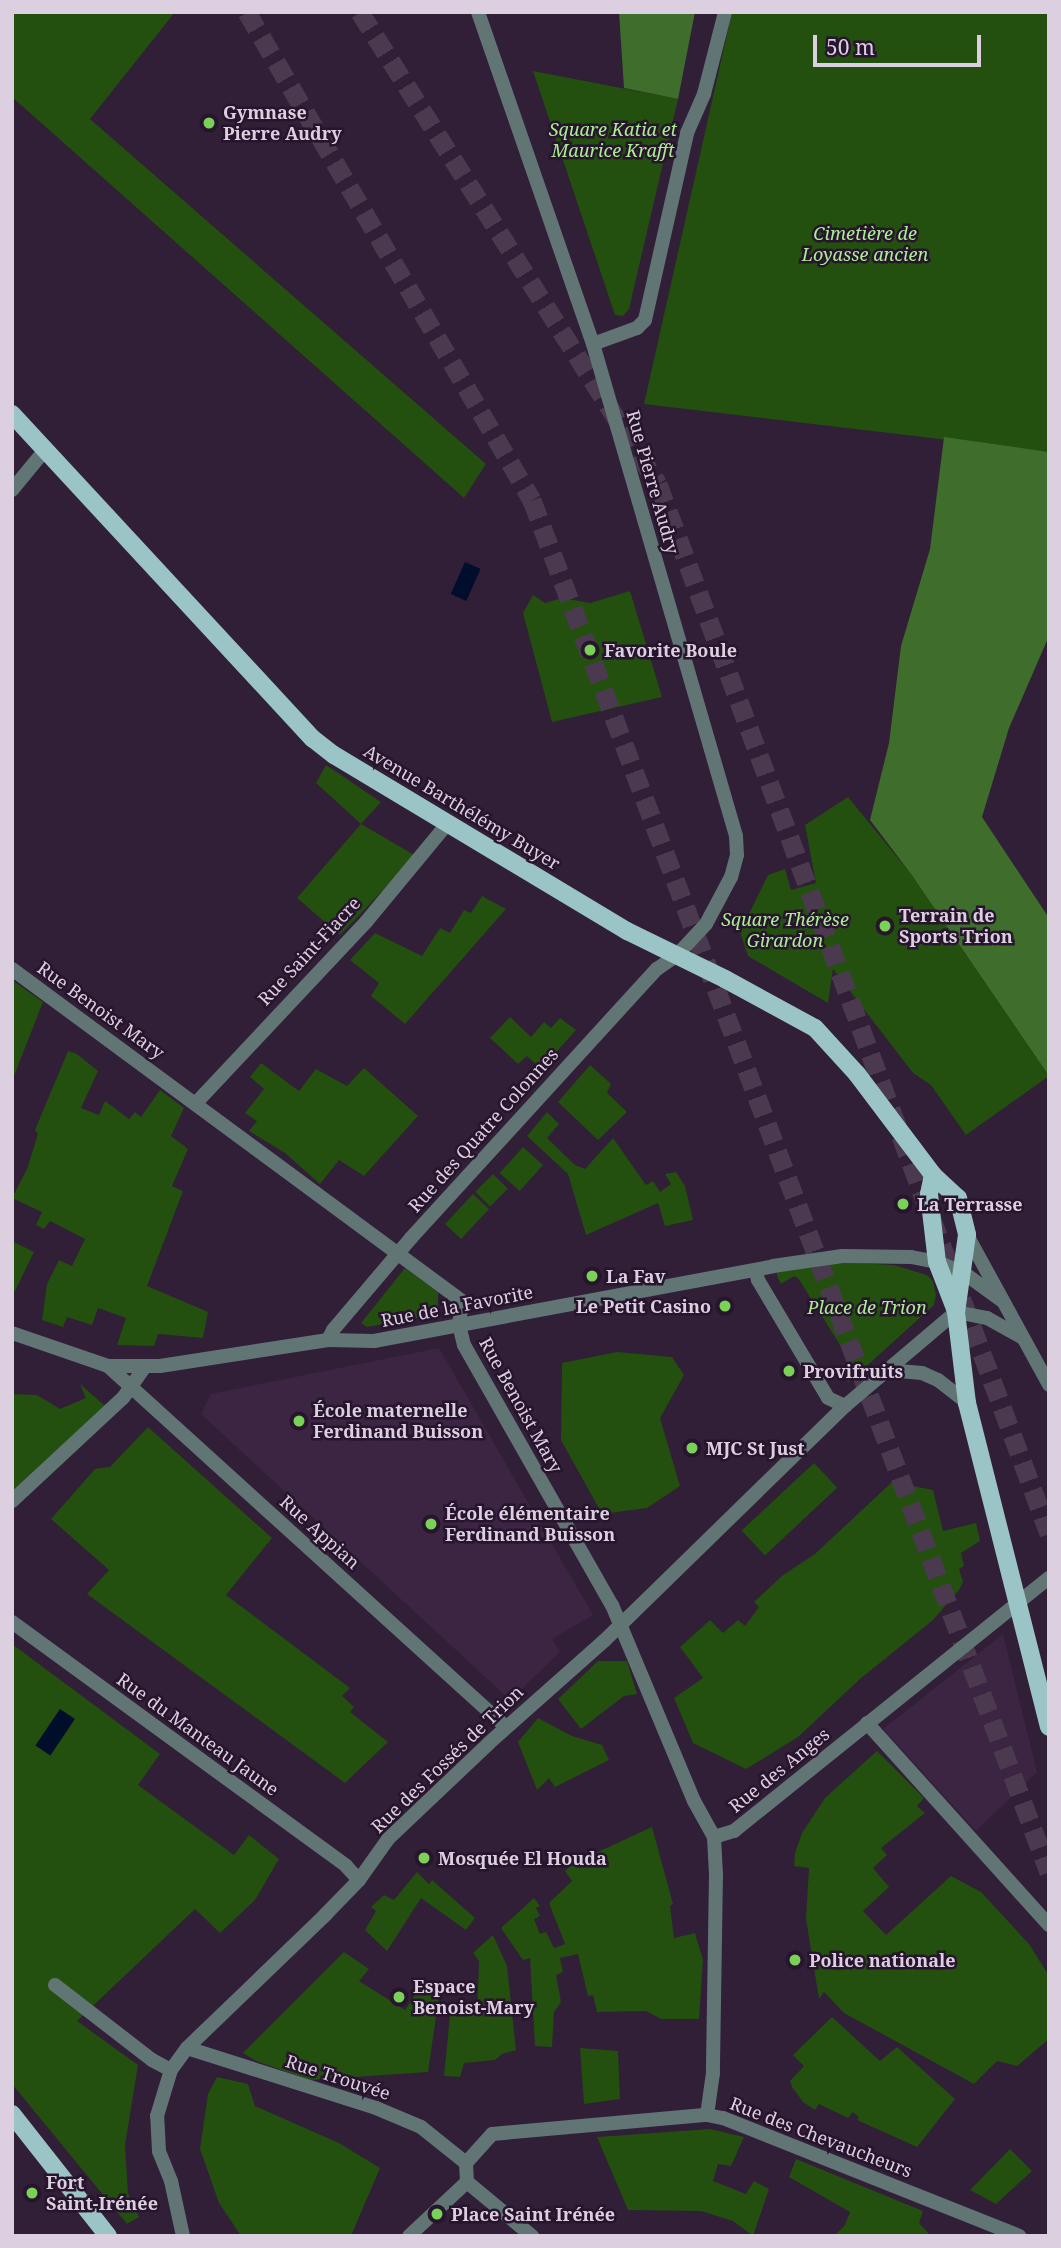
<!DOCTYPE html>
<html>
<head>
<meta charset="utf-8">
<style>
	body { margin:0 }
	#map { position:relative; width:1061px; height:2248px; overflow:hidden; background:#311e37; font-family:"Noto Serif",serif }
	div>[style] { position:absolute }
	.built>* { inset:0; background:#3c2543 }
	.green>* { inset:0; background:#234f0f; transform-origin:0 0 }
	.forest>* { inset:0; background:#3e6d2c }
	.water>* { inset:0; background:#000d2b; transform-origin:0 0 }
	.trunk-tunnel>* { height:19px; margin-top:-9.5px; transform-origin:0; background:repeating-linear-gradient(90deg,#4b3950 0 19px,transparent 0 29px) }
	.minor>* { height:14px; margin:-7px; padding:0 7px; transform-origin:7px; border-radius:7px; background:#617575 }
	.tertiary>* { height:14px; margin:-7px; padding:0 7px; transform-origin:7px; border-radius:7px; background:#617575 }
	.primary>* { height:18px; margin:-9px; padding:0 9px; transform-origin:9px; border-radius:9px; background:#9ac4c5 }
	.dots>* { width:19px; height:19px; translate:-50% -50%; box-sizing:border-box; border:4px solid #27142d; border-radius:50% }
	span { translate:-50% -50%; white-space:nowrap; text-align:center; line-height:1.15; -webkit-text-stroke:5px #27142d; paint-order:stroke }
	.poi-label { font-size:18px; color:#dccfe0; font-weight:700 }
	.left { translate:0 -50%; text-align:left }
	.right { translate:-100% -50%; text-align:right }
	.park-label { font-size:18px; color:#aaed92; font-style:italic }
	.street-label { font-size:18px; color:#dccfe0 }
	.frame { position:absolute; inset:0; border:14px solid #dccfe0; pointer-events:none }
	.scale { position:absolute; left:813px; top:35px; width:168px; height:32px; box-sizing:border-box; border:4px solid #dccfe0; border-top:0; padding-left:9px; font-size:21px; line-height:24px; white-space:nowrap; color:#dccfe0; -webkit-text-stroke:5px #27142d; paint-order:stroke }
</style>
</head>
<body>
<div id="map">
	<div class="built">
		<i style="clip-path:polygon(439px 1348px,593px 1615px,552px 1639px,560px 1652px,510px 1700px,201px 1414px,211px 1394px)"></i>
		<i style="clip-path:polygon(1003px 1634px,1037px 1772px,976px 1831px,883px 1729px)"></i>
	</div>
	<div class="green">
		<i style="clip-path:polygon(12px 12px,175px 12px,90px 119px,486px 464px,464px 498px,12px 97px)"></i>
		<i style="clip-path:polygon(732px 12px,1049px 12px,1049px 452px,644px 404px)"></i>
		<i style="clip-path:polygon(533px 71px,678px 99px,629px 309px,623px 316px,615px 315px)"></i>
		<i style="clip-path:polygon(630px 591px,662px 697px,552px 722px,523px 613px,533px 595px,545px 603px,562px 598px,590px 603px)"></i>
		<i style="clip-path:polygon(326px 765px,381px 802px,361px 824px,416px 856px,340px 935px,297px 898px,361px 824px,316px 783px)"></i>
		<i style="clip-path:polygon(848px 797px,911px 874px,1049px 1076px,966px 1135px,931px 1085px,913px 1073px,833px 969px,828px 1003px,748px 956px,740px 932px,768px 875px,785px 869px,791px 890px,816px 883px,805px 825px)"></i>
		<i style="clip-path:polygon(482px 896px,506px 909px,405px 1024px,371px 996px,379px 983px,350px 960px,375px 933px,422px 956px,440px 928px,450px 933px,464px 910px,471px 913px)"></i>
		<i style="clip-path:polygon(12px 980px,43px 1002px,12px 1081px)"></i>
		<i style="clip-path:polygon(510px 1017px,531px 1037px,544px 1022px,551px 1028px,560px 1018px,576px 1030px,541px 1069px,527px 1056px,518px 1064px,490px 1038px)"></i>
		<i style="clip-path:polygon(68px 1051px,77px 1054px,98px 1071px,81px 1108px,99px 1115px,105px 1101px,129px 1119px,135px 1112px,141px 1117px,160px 1090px,184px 1108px,171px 1136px,188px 1149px,172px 1186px,183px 1191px,147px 1286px,208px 1312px,203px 1338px,158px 1334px,154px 1346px,117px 1345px,126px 1318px,98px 1308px,92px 1325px,67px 1317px,63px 1327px,42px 1320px,47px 1284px,59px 1260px,72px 1266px,85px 1239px,50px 1221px,44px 1229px,36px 1225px,42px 1212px,12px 1198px,27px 1169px,38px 1134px,35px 1130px)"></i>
		<i style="clip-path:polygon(261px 1063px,299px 1091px,316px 1069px,347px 1086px,364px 1068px,418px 1116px,364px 1176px,339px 1160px,320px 1184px,285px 1153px,249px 1131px,257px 1121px,245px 1113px,264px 1089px,250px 1077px)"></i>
		<i style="clip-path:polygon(590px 1065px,611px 1084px,607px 1093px,627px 1112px,598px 1140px,558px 1102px)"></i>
		<i style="clip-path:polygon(547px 1112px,559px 1124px,547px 1138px,575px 1165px,585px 1169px,613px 1138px,646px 1185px,653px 1181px,660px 1192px,671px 1184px,665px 1174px,676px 1172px,685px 1186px,693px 1220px,665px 1226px,658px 1203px,586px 1235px,568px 1174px,527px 1136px)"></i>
		<i style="left:523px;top:1147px;width:27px;height:35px;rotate:42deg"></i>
		<i style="left:493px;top:1174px;width:21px;height:25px;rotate:45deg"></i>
		<i style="left:473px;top:1194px;width:22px;height:41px;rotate:43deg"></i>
		<i style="clip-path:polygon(12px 1241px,34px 1252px,12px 1297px)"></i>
		<i style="clip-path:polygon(834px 1262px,894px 1265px,927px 1275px,933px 1281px,936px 1295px,934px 1305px,849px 1382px,841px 1378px,851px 1370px,852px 1364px,798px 1278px,794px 1276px,781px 1284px,777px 1276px,777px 1272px)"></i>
		<i style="clip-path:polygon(405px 1268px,438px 1292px,438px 1314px,367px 1327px,361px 1323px)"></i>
		<i style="clip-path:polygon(617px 1352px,672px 1357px,684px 1375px,660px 1418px,680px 1486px,647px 1508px,602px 1514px,561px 1440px,562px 1363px)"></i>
		<i style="clip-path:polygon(80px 1384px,104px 1405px,123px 1398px,12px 1501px,12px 1394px,37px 1395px,60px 1409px,86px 1398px)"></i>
		<i style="clip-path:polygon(148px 1427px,272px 1538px,226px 1595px,350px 1688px,342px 1696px,354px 1707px,350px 1712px,388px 1742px,345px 1783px,87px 1594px,109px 1570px,51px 1519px,95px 1469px,110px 1467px)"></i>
		<i style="left:814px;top:1463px;width:34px;height:99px;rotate:47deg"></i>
		<i style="clip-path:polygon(892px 1482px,933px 1490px,943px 1531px,976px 1523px,980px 1541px,961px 1553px,964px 1566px,959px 1569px,963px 1582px,959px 1590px,933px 1620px,860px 1679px,798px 1737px,746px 1769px,693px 1743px,674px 1698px,703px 1678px,680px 1647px,710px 1620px,723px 1633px,738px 1620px,745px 1626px,759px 1607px,754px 1602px,783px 1575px,815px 1554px)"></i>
		<i style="clip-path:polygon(12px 1644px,160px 1754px,138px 1785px,234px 1855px,249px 1835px,279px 1859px,255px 1900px,220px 1933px,195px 1909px,77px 2021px,138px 2065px,125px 2145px,128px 2193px,139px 2217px,127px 2224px,12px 2084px)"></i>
		<i style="clip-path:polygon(598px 1661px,627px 1661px,637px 1694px,624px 1696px,581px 1729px,558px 1699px)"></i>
		<i style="clip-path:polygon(538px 1718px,572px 1736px,602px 1745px,609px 1760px,555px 1787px,549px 1778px,537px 1790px,518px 1742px)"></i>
		<i style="clip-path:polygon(877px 1751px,924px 1798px,917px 1806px,925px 1813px,881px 1848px,887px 1855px,873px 1868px,889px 1887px,863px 1911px,886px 1935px,951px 1876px,981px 1892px,1029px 1944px,1049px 1976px,1049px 2039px,1017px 2066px,997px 2061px,974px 2084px,844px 2013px,824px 1992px,819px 1999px,806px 1919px,809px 1868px,794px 1866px,795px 1853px,802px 1833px,825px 1798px)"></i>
		<i style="clip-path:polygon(652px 1827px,673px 1904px,670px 1906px,674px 1938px,695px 1933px,703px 1960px,699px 2019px,661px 2019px,646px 2011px,597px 2012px,593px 1995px,588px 1996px,578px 1954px,560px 1958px,563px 1972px,556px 1975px,561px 2002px,554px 2012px,552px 2047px,535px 2046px,530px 1958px,523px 1960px,501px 1928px,534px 1898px,540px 1906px,536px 1908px,540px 1916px,534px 1919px,540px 1934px,546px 1932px,554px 1948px,565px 1944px,549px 1903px,572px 1881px,565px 1871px,574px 1863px)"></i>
		<i style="clip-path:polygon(417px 1872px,429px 1884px,432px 1880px,475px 1918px,466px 1930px,421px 1898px,387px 1951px,365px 1930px,376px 1911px,371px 1907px,384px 1895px,394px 1900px)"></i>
		<i style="clip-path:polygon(493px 1935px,507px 1966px,516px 2050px,502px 2054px,495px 2060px,464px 2063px,460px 2077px,444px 2076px,450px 2016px,477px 2015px,479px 1961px,473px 1953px)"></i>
		<i style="clip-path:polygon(344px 1952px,369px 1969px,359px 1981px,405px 2010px,423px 1983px,440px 1990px,428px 2072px,310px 2080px,256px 2061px,243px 2053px)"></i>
		<i style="clip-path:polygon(832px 2017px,880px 2061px,897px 2047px,955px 2099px,917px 2147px,857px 2120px,859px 2117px,853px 2112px,848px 2118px,819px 2104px,815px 2110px,803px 2102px,792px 2087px,790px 2081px,804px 2066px,793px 2055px)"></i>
		<i style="clip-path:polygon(580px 2048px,618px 2051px,620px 2099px,584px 2104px)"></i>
		<i style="clip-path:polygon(217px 2077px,248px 2084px,255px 2106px,339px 2143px,380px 2168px,351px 2236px,241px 2236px,219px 2203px,200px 2149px,208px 2094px)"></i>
		<i style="clip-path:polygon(710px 2129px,744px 2137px,731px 2166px,718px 2164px,713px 2181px,746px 2194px,754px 2181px,769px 2189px,753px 2236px,733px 2221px,701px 2211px,628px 2210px,597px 2137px)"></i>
		<i style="clip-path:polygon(1010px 2149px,1032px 2171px,996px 2204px,970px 2190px)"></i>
		<i style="clip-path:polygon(796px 2159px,923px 2211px,919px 2223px,931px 2236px,834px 2236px,845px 2225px,850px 2212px,789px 2177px)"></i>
	</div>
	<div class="forest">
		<i style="clip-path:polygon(619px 12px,695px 12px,678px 99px,624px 88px)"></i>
		<i style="clip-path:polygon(944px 437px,1049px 452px,1049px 636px,1009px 728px,982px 817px,1049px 918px,1049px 1076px,911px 874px,870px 820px,889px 743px,901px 646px,930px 549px)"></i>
	</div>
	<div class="water">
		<i style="left:465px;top:562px;width:17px;height:35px;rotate:24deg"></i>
		<i style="left:60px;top:1709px;width:18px;height:44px;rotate:34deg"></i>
	</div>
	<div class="trunk-tunnel">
		<i style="left:247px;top:12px;width:565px;rotate:59.71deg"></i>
		<i style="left:532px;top:500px;width:1466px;rotate:69.35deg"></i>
		<i style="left:360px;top:12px;width:558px;rotate:57.73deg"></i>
		<i style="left:658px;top:484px;width:1120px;rotate:69.56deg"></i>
	</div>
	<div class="minor">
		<i style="left:593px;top:344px;width:47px;rotate:-20deg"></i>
		<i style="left:637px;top:328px;width:11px;rotate:-45deg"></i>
		<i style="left:645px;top:320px;width:192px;rotate:-77.3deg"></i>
		<i style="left:687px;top:133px;width:43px;rotate:-66.4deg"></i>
		<i style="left:704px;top:94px;width:85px;rotate:-75.6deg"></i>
		<i style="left:12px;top:490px;width:52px;rotate:-50.5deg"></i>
		<i style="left:12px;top:969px;width:559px;rotate:36.42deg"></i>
		<i style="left:462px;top:1301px;width:24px;rotate:97deg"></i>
		<i style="left:459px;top:1325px;width:21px;rotate:76deg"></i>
		<i style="left:464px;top:1345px;width:299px;rotate:60.4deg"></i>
		<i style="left:612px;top:1605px;width:212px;rotate:67.3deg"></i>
		<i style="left:694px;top:1801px;width:41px;rotate:60.9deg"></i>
		<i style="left:714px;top:1837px;width:37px;rotate:87deg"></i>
		<i style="left:716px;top:1874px;width:199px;rotate:90.9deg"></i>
		<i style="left:713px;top:2073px;width:42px;rotate:98.1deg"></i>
		<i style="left:196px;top:1103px;width:248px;rotate:-46.8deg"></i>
		<i style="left:366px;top:922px;width:129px;rotate:-50.4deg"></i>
		<i style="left:756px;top:1270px;width:10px;rotate:79deg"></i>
		<i style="left:758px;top:1280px;width:137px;rotate:59.3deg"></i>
		<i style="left:828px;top:1398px;width:19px;rotate:25deg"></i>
		<i style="left:328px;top:1340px;width:11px;rotate:-63deg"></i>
		<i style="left:333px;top:1330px;width:121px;rotate:-49.7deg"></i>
		<i style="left:411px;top:1238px;width:365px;rotate:-47.6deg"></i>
		<i style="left:657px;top:969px;width:24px;rotate:-35deg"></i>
		<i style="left:888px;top:1370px;width:34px;rotate:5deg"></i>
		<i style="left:922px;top:1373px;width:17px;rotate:24deg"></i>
		<i style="left:938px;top:1380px;width:37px;rotate:38deg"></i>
		<i style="left:12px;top:1501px;width:151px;rotate:-42.9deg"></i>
		<i style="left:123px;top:1398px;width:39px;rotate:-55deg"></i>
		<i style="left:12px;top:1622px;width:414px;rotate:36.1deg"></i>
		<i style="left:346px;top:1866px;width:19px;rotate:47deg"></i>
		<i style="left:867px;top:1723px;width:272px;rotate:48deg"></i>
		<i style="left:714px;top:1837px;width:21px;rotate:-17deg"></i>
		<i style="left:734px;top:1831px;width:404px;rotate:-38.8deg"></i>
		<i style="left:55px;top:1985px;width:123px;rotate:37.7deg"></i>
		<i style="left:152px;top:2060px;width:21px;rotate:28deg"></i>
		<i style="left:187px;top:2048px;width:198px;rotate:17.6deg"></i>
		<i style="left:376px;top:2108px;width:49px;rotate:22.9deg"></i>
		<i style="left:421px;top:2127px;width:58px;rotate:38.7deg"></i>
		<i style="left:467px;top:2182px;width:19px;rotate:-93deg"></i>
		<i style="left:466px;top:2163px;width:39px;rotate:-48deg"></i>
		<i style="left:492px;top:2134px;width:216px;rotate:-5.1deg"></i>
		<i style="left:707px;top:2115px;width:16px;rotate:11deg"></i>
		<i style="left:723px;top:2118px;width:319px;rotate:21.7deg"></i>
		<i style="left:467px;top:2182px;width:85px;rotate:39.7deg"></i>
		<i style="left:409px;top:2236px;width:79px;rotate:-43deg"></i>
	</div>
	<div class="tertiary">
		<i style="left:478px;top:12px;width:351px;rotate:70.9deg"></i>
		<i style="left:593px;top:344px;width:512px;rotate:73.79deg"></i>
		<i style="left:736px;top:836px;width:19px;rotate:87deg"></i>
		<i style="left:737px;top:855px;width:23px;rotate:105deg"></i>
		<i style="left:731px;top:877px;width:53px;rotate:118deg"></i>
		<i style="left:706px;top:924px;width:42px;rotate:133.1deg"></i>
		<i style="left:967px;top:1235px;width:171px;rotate:61.3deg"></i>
		<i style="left:12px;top:1333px;width:102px;rotate:19deg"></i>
		<i style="left:108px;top:1366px;width:52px"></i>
		<i style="left:160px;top:1366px;width:170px;rotate:-8.8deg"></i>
		<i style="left:328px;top:1340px;width:46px;rotate:1.2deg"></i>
		<i style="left:374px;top:1341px;width:406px;rotate:-10.6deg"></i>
		<i style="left:773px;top:1266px;width:70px;rotate:-8.2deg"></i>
		<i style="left:842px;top:1256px;width:69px;rotate:0.8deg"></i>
		<i style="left:911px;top:1257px;width:26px;rotate:11deg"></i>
		<i style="left:937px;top:1262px;width:29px;rotate:22deg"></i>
		<i style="left:964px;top:1273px;width:46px;rotate:36.1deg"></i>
		<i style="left:108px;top:1366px;width:537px;rotate:42.21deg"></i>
		<i style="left:183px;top:2236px;width:56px;rotate:-102.3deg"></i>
		<i style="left:171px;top:2181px;width:32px;rotate:-112deg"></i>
		<i style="left:159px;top:2151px;width:35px;rotate:-93deg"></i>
		<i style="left:157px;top:2116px;width:48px;rotate:-73.1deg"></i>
		<i style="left:171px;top:2070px;width:27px;rotate:-54deg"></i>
		<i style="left:187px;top:2048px;width:192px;rotate:-43.9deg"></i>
		<i style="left:325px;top:1915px;width:49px;rotate:-45.8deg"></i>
		<i style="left:359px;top:1880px;width:50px;rotate:-54.7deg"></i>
		<i style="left:388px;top:1839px;width:139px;rotate:-43.5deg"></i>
		<i style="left:489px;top:1743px;width:154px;rotate:-41.6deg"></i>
		<i style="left:604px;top:1641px;width:337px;rotate:-44.3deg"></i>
		<i style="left:845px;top:1406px;width:145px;rotate:-40.3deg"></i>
		<i style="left:956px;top:1312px;width:32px;rotate:11deg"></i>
		<i style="left:987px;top:1318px;width:39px;rotate:29deg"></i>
	</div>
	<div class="primary">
		<i style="left:12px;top:414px;width:442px;rotate:47.2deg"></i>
		<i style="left:312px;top:738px;width:28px;rotate:38deg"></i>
		<i style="left:334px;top:755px;width:342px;rotate:31deg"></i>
		<i style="left:627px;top:931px;width:109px;rotate:26.1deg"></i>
		<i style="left:725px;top:979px;width:102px;rotate:28.6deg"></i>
		<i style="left:815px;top:1028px;width:62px;rotate:47.6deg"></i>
		<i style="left:857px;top:1074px;width:126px;rotate:53deg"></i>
		<i style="left:933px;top:1175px;width:34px;rotate:43deg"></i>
		<i style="left:958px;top:1198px;width:38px;rotate:76deg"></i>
		<i style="left:967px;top:1235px;width:78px;rotate:98.1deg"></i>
		<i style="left:956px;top:1312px;width:92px;rotate:83.1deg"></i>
		<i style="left:967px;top:1403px;width:334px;rotate:75.8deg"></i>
		<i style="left:933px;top:1175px;width:19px;rotate:102deg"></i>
		<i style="left:929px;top:1194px;width:68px;rotate:83.3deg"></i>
		<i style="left:937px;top:1262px;width:53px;rotate:68.8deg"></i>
		<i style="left:12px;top:2114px;width:155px;rotate:51.8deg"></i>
	</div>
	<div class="dots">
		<i style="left:209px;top:123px;background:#79d157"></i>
		<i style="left:590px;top:650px;background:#79d157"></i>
		<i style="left:885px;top:926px;background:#79d157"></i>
		<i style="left:903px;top:1204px;background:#79d157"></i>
		<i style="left:592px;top:1276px;background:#79d157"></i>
		<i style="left:725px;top:1306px;background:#79d157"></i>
		<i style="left:789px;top:1371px;background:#79d157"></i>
		<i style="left:299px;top:1421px;background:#79d157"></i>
		<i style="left:692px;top:1448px;background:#79d157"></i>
		<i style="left:431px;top:1524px;background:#79d157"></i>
		<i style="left:424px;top:1858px;background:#79d157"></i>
		<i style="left:795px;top:1960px;background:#79d157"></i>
		<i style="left:399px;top:1997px;background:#79d157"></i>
		<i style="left:32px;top:2193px;background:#79d157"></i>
		<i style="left:437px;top:2214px;background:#79d157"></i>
	</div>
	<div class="poi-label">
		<span class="left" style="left:223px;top:123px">Gymnase<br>Pierre Audry</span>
		<span class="left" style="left:604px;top:650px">Favorite Boule</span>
		<span class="left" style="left:899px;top:926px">Terrain de<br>Sports Trion</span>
		<span class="left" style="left:917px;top:1204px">La Terrasse</span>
		<span class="left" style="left:606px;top:1276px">La Fav</span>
		<span class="right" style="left:711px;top:1306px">Le Petit Casino</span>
		<span class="left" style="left:803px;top:1371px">Provifruits</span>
		<span class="left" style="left:313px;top:1421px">École maternelle<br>Ferdinand Buisson</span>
		<span class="left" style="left:706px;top:1448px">MJC St Just</span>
		<span class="left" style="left:445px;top:1524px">École élémentaire<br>Ferdinand Buisson</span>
		<span class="left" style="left:438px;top:1858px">Mosquée El Houda</span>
		<span class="left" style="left:809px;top:1960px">Police nationale</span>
		<span class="left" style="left:413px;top:1997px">Espace<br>Benoist-Mary</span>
		<span class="left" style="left:46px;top:2193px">Fort<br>Saint-Irénée</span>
		<span class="left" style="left:451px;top:2214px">Place Saint Irénée</span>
	</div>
	<div class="park-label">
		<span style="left:613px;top:140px">Square Katia et<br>Maurice Krafft</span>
		<span style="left:865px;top:244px">Cimetière de<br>Loyasse ancien</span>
		<span style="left:785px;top:930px">Square Thérèse<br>Girardon</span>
		<span style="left:867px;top:1307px">Place de Trion</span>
	</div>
	<div class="street-label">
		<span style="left:653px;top:482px;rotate:74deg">Rue Pierre Audry</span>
		<span style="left:462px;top:807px;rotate:31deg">Avenue Barthélémy Buyer</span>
		<span style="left:309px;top:951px;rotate:-47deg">Rue Saint-Fiacre</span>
		<span style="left:101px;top:1010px;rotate:36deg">Rue Benoist Mary</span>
		<span style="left:483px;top:1130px;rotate:-48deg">Rue des Quatre Colonnes</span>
		<span style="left:457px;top:1306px;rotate:-11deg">Rue de la Favorite</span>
		<span style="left:521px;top:1405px;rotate:61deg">Rue Benoist Mary</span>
		<span style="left:320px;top:1532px;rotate:42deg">Rue Appian</span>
		<span style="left:198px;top:1734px;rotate:36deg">Rue du Manteau Jaune</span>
		<span style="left:447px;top:1759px;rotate:-44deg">Rue des Fossés de Trion</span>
		<span style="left:779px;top:1770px;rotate:-39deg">Rue des Anges</span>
		<span style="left:338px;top:2077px;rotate:18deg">Rue Trouvée</span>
		<span style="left:821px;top:2137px;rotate:21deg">Rue des Chevaucheurs</span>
	</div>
	<div class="frame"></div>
	<div class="scale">50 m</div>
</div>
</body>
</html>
